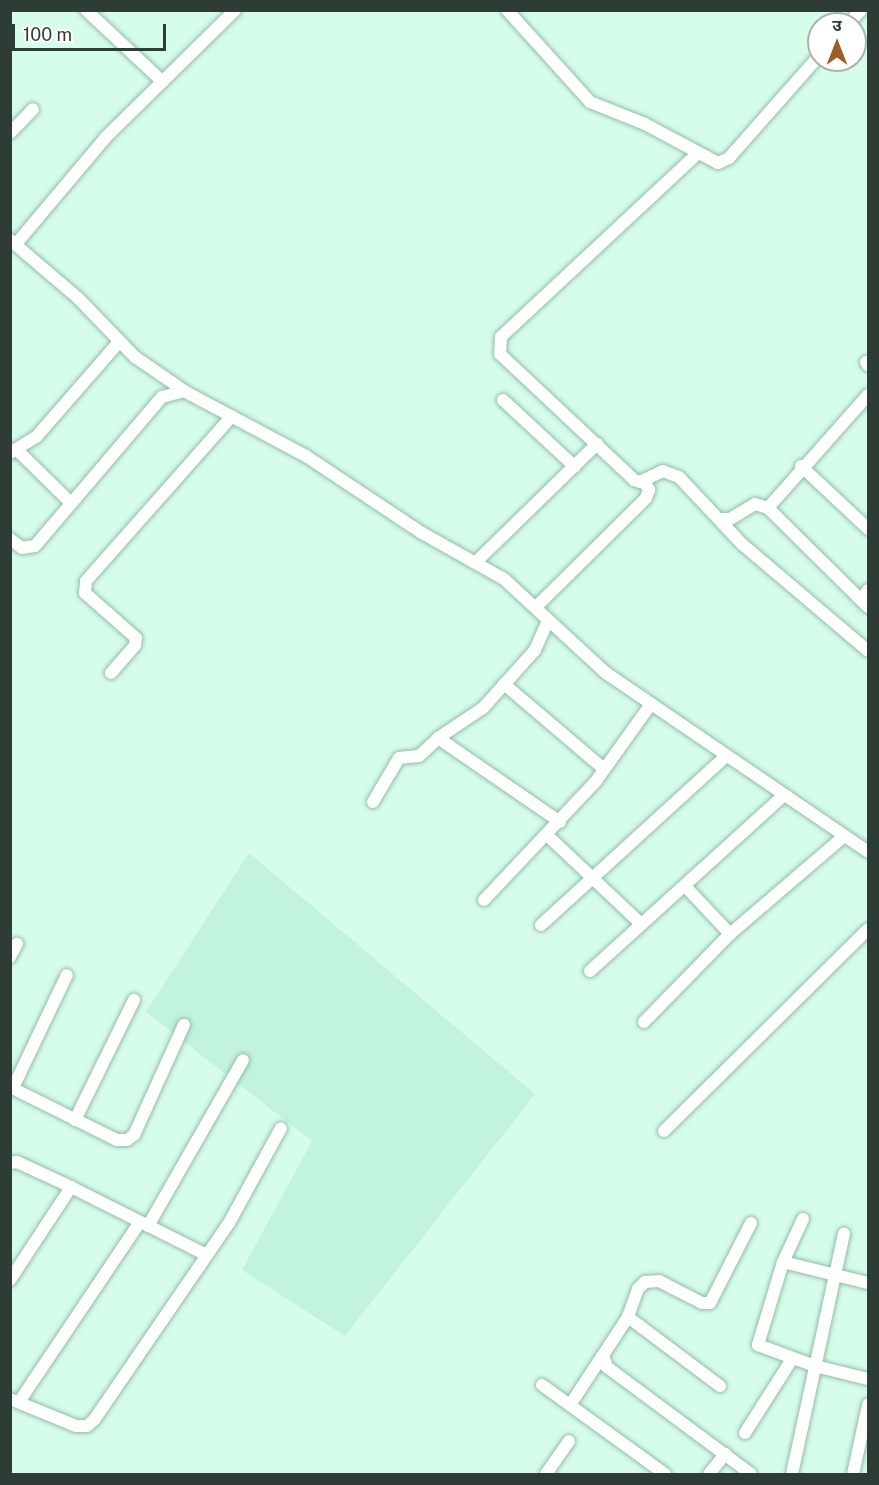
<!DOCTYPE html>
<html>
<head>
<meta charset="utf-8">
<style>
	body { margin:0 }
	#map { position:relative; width:879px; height:1485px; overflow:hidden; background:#d5fdea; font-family:"Public Sans","Noto Sans Devanagari",sans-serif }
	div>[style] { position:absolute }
	.built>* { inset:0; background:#c2f3dd }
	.roads { filter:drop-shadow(0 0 2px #95bcaa) drop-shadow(0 0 2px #95bcaa) }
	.minor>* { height:12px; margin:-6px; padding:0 6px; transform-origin:6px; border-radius:6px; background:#fff }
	span { translate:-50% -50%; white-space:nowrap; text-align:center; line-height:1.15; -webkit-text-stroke:6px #fff; paint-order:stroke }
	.frame { position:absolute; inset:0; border:12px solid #2d3d36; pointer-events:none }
	.north { position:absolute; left:807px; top:12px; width:60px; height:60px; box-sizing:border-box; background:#fff; border:2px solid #abb1af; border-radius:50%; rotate:0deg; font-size:16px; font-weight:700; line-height:24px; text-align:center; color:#2d3d36 }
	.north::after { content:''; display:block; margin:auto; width:21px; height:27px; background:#9e5d29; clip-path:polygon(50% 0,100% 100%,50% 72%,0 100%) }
	.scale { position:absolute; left:12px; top:24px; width:154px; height:27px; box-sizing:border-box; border:3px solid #2d3d36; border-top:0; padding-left:8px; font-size:18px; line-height:21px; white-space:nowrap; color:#2d3d36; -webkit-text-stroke:4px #fff; paint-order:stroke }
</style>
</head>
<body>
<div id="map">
	<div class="built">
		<i style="clip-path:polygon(249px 853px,535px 1094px,345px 1336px,242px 1270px,312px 1141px,146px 1012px)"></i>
	</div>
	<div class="roads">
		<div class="minor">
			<i style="left:86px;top:10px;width:105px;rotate:43.1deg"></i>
			<i style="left:507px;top:10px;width:124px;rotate:47.9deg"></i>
			<i style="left:590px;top:102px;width:59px;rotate:21.8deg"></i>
			<i style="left:645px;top:124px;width:83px;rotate:28.1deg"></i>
			<i style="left:718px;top:163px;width:12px;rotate:-24deg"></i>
			<i style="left:729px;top:158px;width:136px;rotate:-48.6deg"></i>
			<i style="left:848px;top:24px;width:19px;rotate:-47deg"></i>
			<i style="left:10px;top:133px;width:33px;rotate:-46deg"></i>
			<i style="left:697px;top:154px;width:268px;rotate:137deg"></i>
			<i style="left:501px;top:337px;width:17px;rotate:93deg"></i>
			<i style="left:500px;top:354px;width:184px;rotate:43.2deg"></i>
			<i style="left:634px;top:480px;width:6px;rotate:18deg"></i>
			<i style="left:640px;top:482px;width:25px;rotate:-26deg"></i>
			<i style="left:663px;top:471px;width:17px;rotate:21deg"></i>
			<i style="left:679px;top:477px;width:92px;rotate:46.8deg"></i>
			<i style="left:742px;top:544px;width:165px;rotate:40.3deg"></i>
			<i style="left:10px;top:240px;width:89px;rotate:40.5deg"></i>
			<i style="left:78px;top:298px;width:82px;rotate:46deg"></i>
			<i style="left:135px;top:357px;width:62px;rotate:34.5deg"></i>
			<i style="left:186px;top:392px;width:136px;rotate:28.1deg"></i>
			<i style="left:306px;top:456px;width:139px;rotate:33.6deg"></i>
			<i style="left:422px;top:533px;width:94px;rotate:29.3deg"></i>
			<i style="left:504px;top:579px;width:139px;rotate:42.7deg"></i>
			<i style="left:606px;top:673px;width:317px;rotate:34.3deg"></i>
			<i style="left:16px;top:244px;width:141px;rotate:-49.9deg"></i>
			<i style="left:107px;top:136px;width:180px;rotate:-44.5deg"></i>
			<i style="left:866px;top:362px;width:4px;rotate:56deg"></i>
			<i style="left:868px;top:395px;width:151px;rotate:131.5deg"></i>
			<i style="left:768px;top:508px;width:141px;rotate:44.7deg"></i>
			<i style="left:503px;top:400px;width:98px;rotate:42.9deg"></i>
			<i style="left:17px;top:450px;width:76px;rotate:44.5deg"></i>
			<i style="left:10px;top:453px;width:32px;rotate:-32deg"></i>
			<i style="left:37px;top:436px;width:123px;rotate:-48.9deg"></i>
			<i style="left:801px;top:466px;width:92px;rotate:43.2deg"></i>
			<i style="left:719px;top:519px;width:11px"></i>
			<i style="left:730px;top:519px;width:29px;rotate:-31deg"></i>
			<i style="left:755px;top:504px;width:14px;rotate:17deg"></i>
			<i style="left:10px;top:539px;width:15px;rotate:37deg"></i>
			<i style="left:22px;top:548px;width:13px;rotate:-9deg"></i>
			<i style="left:35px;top:546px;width:196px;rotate:-49.6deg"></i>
			<i style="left:162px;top:397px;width:23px;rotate:-15deg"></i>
			<i style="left:477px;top:561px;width:168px;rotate:-44.3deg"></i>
			<i style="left:861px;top:600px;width:12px;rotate:-55deg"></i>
			<i style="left:536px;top:607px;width:155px;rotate:-44.7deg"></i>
			<i style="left:646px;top:498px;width:9px;rotate:-69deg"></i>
			<i style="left:649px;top:490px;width:10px;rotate:-119deg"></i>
			<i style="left:111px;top:673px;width:37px;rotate:-49deg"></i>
			<i style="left:135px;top:645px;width:7px;rotate:-82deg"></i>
			<i style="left:136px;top:638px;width:68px;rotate:-138.6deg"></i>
			<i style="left:85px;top:593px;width:12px;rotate:-85deg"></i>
			<i style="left:86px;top:581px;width:220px;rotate:-48.5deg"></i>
			<i style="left:504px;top:684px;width:131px;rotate:40.4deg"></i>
			<i style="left:438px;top:738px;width:148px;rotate:34.5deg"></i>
			<i style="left:373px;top:802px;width:51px;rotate:-59.4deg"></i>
			<i style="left:399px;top:758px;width:20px;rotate:-6deg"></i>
			<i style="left:419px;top:756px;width:26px;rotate:-43deg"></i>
			<i style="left:438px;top:738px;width:54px;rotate:-33.7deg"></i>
			<i style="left:483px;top:708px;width:78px;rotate:-48.1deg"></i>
			<i style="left:535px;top:650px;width:32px;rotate:-66deg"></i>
			<i style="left:548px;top:836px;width:128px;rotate:43.4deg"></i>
			<i style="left:685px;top:886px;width:66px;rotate:46.8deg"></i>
			<i style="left:484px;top:900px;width:163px;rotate:-46.7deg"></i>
			<i style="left:596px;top:781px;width:95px;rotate:-54.5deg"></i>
			<i style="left:541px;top:925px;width:251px;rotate:-42.4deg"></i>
			<i style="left:10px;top:957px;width:15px;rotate:-62deg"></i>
			<i style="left:590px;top:971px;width:259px;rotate:-42.2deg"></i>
			<i style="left:644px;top:1022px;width:123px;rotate:-45.7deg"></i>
			<i style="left:730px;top:934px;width:149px;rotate:-40.6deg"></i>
			<i style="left:10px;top:1087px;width:119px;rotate:26.4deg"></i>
			<i style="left:117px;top:1140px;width:10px"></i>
			<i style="left:127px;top:1140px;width:9px;rotate:-36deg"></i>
			<i style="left:134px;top:1135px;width:121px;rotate:-65.6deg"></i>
			<i style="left:13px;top:1088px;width:125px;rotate:-64.5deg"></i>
			<i style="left:75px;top:1120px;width:134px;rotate:-63.8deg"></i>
			<i style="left:664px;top:1131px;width:287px;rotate:-44.7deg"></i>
			<i style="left:10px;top:1163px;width:7px;rotate:-8deg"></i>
			<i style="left:17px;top:1162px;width:60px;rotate:24.8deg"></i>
			<i style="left:71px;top:1187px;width:152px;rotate:26.6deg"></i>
			<i style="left:803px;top:1219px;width:47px;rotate:114.9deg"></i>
			<i style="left:783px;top:1262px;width:87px;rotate:106.8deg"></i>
			<i style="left:758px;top:1345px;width:61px;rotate:20.2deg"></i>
			<i style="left:815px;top:1366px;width:55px;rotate:13.8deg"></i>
			<i style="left:751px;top:1223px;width:90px;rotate:117.1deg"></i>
			<i style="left:710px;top:1303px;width:8px;rotate:180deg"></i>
			<i style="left:702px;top:1303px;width:48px;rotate:-152.9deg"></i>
			<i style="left:659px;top:1281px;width:14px;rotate:176deg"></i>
			<i style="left:645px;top:1282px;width:10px;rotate:135deg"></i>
			<i style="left:638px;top:1289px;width:30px;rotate:110deg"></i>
			<i style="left:628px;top:1317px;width:45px;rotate:123.3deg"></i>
			<i style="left:603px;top:1355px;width:13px;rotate:72deg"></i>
			<i style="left:607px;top:1367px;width:179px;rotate:36.6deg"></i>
			<i style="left:148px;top:1226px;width:191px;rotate:-60.2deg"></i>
			<i style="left:783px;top:1262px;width:88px;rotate:13.9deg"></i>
			<i style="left:10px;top:1280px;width:111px;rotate:-56.7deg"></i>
			<i style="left:628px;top:1317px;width:115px;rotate:36.9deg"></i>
			<i style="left:542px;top:1385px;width:152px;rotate:35.9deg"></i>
			<i style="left:10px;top:1399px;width:71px;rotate:22.2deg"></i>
			<i style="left:76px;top:1426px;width:11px"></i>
			<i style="left:87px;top:1426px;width:9px;rotate:-41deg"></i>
			<i style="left:94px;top:1420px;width:239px;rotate:-55.6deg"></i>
			<i style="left:229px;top:1223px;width:108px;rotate:-61.3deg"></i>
			<i style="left:19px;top:1402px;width:217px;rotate:-56.1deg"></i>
			<i style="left:570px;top:1405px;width:60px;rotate:-56.6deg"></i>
			<i style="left:745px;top:1433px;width:88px;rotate:-57.6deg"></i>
			<i style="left:546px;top:1474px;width:40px;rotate:-55.1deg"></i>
			<i style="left:709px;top:1474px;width:26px;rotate:-51deg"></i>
			<i style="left:792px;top:1474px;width:246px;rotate:-77.8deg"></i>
			<i style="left:853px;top:1474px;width:71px;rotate:-77.7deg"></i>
		</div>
	</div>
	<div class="frame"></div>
	<div class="north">उ</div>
	<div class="scale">100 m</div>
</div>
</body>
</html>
